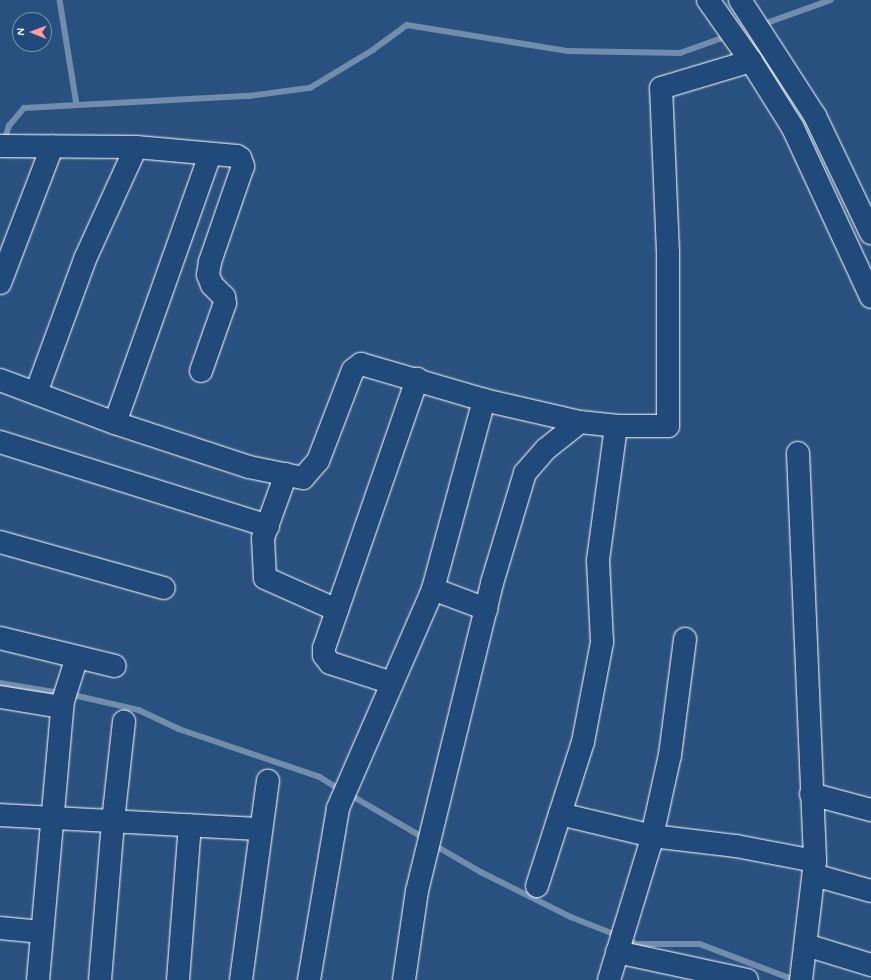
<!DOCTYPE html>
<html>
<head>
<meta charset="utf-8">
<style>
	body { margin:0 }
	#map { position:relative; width:871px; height:980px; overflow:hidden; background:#28517f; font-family:Mynerve,sans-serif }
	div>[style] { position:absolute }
	.stream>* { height:5.5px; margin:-2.75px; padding:0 2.75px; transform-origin:2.75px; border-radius:2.75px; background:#718dab }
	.roads { filter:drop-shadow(0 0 1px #fff) drop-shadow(0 0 1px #fff) }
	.minor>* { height:22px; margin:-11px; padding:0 11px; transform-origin:11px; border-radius:11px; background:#1f4a7a }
	.major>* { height:22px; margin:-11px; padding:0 11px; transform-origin:11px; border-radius:11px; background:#1f4a7a }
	span { translate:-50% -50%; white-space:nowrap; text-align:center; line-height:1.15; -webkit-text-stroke:3px #1f4a7a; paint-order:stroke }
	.north { position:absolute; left:12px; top:12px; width:40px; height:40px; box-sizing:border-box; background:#1f4a7a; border:1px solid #7992af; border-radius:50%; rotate:271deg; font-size:11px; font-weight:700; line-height:16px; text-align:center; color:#fff }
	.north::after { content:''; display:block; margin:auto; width:14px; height:18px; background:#ff9aa2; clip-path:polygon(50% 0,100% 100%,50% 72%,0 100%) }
</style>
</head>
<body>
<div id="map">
	<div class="stream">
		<i style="left:60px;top:0;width:106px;rotate:80.8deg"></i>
		<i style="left:761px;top:25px;width:74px;rotate:-19.7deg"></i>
		<i style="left:4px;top:142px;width:17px;rotate:-73deg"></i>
		<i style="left:9px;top:126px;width:23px;rotate:-50deg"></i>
		<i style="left:24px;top:108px;width:225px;rotate:-3.1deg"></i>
		<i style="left:249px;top:96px;width:62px;rotate:-7.5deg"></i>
		<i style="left:310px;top:88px;width:74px;rotate:-31.1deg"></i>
		<i style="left:373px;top:50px;width:42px;rotate:-36.3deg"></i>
		<i style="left:407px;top:25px;width:163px;rotate:9.2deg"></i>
		<i style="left:568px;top:51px;width:112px;rotate:1deg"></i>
		<i style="left:680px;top:53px;width:51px;rotate:-19.5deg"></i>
		<i style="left:0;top:683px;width:62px;rotate:9.3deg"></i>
		<i style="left:69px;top:694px;width:72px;rotate:12.9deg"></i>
		<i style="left:139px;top:710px;width:44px;rotate:25.4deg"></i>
		<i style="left:179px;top:729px;width:149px;rotate:18.8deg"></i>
		<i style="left:320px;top:777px;width:25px;rotate:32deg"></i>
		<i style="left:349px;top:794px;width:89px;rotate:30.3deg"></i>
		<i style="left:433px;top:844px;width:56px;rotate:30.3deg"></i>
		<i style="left:481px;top:872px;width:101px;rotate:26.6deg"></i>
		<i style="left:571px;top:917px;width:52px;rotate:21.6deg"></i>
		<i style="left:627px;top:939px;width:11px;rotate:27deg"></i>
		<i style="left:637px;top:944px;width:63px"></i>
		<i style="left:700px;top:944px;width:102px;rotate:20.8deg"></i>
	</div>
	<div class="roads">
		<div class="minor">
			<i style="left:0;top:146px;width:136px;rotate:0.4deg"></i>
			<i style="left:136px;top:147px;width:101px;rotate:5.1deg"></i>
			<i style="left:237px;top:156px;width:4px;rotate:34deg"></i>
			<i style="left:240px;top:158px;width:9px;rotate:69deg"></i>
			<i style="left:243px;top:166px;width:102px;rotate:109deg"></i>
			<i style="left:210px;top:262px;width:13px;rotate:99deg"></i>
			<i style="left:208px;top:275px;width:11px;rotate:68deg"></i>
			<i style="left:212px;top:285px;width:17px;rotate:45deg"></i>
			<i style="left:224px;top:297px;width:6px;rotate:81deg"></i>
			<i style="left:225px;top:303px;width:72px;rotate:109.4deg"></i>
			<i style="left:0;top:283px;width:146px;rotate:-69.1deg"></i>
			<i style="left:0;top:380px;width:123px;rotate:20.5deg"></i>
			<i style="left:115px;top:423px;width:141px;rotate:18.2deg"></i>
			<i style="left:249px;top:467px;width:55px;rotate:11.5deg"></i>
			<i style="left:303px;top:478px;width:23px;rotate:-49deg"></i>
			<i style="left:318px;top:461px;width:97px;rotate:-69deg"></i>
			<i style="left:353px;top:370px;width:10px;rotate:-37deg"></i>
			<i style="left:361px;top:364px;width:128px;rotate:16.3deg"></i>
			<i style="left:484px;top:400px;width:98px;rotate:12.9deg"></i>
			<i style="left:36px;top:393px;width:143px;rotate:-69.9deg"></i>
			<i style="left:85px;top:259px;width:123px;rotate:-65.5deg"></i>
			<i style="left:115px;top:423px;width:285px;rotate:-70.5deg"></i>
			<i style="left:0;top:442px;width:281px;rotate:17.4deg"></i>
			<i style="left:798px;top:453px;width:408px;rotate:87.6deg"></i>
			<i style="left:815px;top:861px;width:120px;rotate:96.7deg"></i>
			<i style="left:286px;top:474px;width:68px;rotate:109.8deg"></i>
			<i style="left:263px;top:538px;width:40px;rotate:87.1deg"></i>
			<i style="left:265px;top:578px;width:79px;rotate:24deg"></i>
			<i style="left:0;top:542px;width:170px;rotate:15.7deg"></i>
			<i style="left:433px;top:589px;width:57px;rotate:20.7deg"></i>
			<i style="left:0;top:638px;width:118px;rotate:13.7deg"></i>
			<i style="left:392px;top:683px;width:65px;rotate:-162.1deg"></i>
			<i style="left:330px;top:663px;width:10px;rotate:-127deg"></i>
			<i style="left:324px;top:655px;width:7px;rotate:-90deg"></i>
			<i style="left:324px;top:648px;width:285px;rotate:-70.9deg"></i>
			<i style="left:0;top:697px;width:63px;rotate:9.2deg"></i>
			<i style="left:811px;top:794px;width:62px;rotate:14.9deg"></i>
			<i style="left:560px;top:814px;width:95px;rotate:13.4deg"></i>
			<i style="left:652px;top:836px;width:85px;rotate:6.8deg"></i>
			<i style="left:736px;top:846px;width:80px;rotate:10.8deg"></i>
			<i style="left:0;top:815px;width:261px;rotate:3.1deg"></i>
			<i style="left:814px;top:875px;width:59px;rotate:15.7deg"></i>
			<i style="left:537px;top:886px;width:151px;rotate:-72.3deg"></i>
			<i style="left:583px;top:742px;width:102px;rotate:-79.2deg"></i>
			<i style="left:602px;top:642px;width:82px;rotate:-92.8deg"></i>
			<i style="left:598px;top:560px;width:135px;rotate:-82.3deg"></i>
			<i style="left:0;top:928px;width:42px;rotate:5.4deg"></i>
			<i style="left:806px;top:945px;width:68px;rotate:17.1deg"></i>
			<i style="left:617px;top:952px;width:133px;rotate:12.2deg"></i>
			<i style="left:38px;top:980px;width:280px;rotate:-84.9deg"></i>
			<i style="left:63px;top:701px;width:46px;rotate:-72.3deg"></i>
			<i style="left:100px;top:980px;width:160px;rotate:-85.3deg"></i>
			<i style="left:113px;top:821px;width:100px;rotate:-83.7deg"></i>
			<i style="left:178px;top:980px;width:155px;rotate:-85.6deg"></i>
			<i style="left:241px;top:980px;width:201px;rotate:-82.3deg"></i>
			<i style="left:309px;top:980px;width:174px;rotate:-80.4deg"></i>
			<i style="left:338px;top:808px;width:239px;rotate:-66.5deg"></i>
			<i style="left:433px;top:589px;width:196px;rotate:-74.9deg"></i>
			<i style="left:404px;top:980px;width:90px;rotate:-81.7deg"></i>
			<i style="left:417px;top:891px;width:317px;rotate:-76.3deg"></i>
			<i style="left:492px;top:583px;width:115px;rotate:-73.3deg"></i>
			<i style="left:525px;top:473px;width:32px;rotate:-49deg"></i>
			<i style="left:546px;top:449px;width:43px;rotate:-38.5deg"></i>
			<i style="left:580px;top:422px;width:36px;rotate:6deg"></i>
			<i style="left:616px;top:426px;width:52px"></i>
			<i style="left:668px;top:426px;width:173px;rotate:-90deg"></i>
			<i style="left:668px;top:253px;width:165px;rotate:-92.4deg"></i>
			<i style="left:661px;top:88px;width:94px;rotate:-16.7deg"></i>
			<i style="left:609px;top:980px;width:141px;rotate:-73.1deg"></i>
			<i style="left:650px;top:845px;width:92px;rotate:-77.5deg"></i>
			<i style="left:670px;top:755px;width:117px;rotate:-82.6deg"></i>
		</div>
		<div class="major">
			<i style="left:708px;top:0;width:75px;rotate:54.8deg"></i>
			<i style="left:751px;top:61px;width:79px;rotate:57.9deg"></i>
			<i style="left:793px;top:128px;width:186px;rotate:65.2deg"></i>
			<i style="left:740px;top:0;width:138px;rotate:57.1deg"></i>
			<i style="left:815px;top:116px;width:130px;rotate:64.4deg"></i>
		</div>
	</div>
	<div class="north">N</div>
</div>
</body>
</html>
